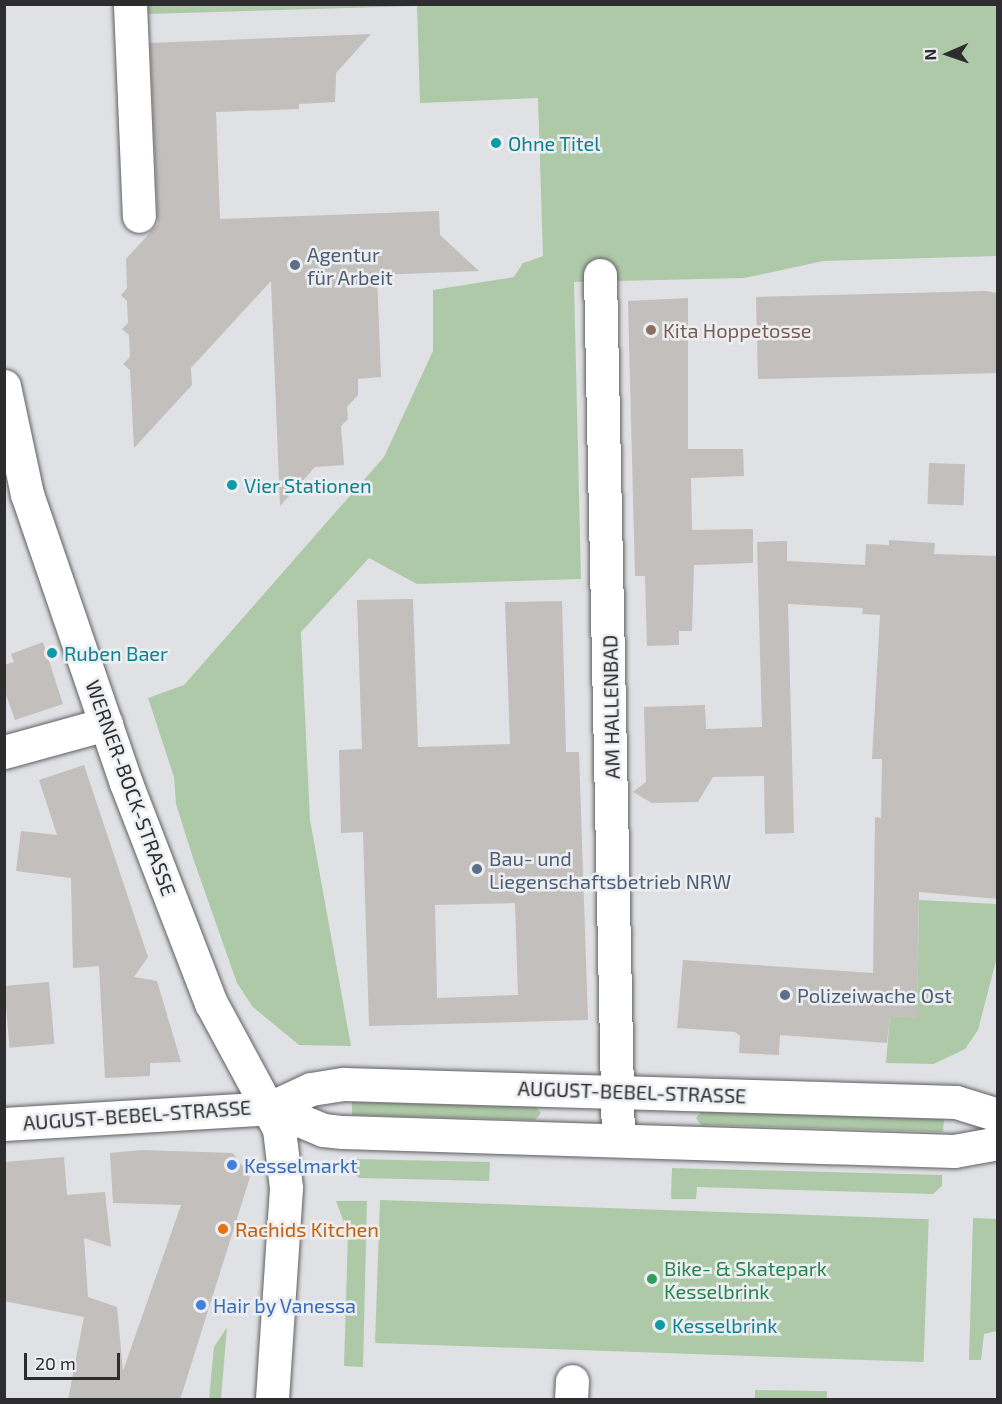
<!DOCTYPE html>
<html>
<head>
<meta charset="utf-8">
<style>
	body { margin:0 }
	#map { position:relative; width:1002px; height:1404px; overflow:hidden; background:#e0e1e4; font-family:"Exo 2",sans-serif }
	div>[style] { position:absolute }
	.green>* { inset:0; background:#aec9a8; transform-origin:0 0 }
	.building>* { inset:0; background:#c2bfbd; transform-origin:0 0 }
	.roads { filter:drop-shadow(0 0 2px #606063) drop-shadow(0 0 2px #606063) }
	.minor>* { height:33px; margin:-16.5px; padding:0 16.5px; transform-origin:16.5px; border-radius:16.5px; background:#fff }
	.dots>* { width:16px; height:16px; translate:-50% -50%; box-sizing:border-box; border:3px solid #edeef1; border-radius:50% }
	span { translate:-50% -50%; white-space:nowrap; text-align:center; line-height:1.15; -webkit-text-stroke:5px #edeef1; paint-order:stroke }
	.culture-label { font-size:20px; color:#0d838f }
	.left { translate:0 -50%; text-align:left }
	.service-label { font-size:20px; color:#4e5e75 }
	.education-label { font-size:20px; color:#785e54 }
	.street-label { font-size:20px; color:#2d2d2f }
	.shop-label { font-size:20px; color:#366cbe }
	.food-label { font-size:20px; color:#c56008 }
	.leisure-label { font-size:20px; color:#27864d }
	.frame { position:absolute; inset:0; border:6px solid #2d2d2f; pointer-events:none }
	.north { position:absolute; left:918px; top:24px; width:60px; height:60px; -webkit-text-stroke:4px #edeef1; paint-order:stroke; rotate:268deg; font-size:16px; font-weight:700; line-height:24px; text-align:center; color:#2d2d2f }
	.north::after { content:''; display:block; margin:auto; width:21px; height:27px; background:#2d2d2f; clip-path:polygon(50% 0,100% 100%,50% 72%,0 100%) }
	.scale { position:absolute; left:24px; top:1353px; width:96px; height:27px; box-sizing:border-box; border:3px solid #2d2d2f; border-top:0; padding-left:8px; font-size:18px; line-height:21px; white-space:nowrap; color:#2d2d2f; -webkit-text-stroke:4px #edeef1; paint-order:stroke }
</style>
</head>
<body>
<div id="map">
	<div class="green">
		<i style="clip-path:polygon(148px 5px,997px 5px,997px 256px,823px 261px,744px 278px,574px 282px,581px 579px,417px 584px,369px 558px,301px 632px,310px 820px,351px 1046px,299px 1045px,253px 1007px,237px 983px,194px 861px,176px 804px,174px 777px,148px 698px,184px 685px,384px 457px,433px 351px,433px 290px,514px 277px,523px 263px,543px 256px,538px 98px,420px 103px,417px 6px,148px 14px)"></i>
		<i style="clip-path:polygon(919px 900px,997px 904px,997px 957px,978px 1030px,965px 1049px,934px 1064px,886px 1063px,890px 1016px,917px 1017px)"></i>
		<i style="clip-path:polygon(352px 1102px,536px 1107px,541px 1113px,535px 1120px,352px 1115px)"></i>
		<i style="clip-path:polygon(701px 1112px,944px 1119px,943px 1132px,701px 1125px,696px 1118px)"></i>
		<i style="clip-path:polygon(355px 1159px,490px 1162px,489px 1181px,359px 1178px,351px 1171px)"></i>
		<i style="clip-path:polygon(672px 1168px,942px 1175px,942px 1186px,933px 1194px,697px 1187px,696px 1199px,671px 1199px)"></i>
		<i style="left:380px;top:1200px;width:549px;height:143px;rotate:2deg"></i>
		<i style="clip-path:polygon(336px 1201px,367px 1201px,363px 1367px,344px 1366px,348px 1233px)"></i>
		<i style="clip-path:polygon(973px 1218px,997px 1219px,997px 1331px,984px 1334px,981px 1360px,969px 1360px)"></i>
		<i style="clip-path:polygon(227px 1327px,221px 1399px,209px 1399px,214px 1347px)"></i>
		<i style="left:755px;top:1390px;width:72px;height:9px;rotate:1deg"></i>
	</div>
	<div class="building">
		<i style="clip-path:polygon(371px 34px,336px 73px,335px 102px,299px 104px,299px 109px,216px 112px,220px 219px,439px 211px,440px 235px,479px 271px,377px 275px,381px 377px,358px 379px,358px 395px,347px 407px,348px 419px,341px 426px,344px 465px,315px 467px,280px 506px,271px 281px,191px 368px,192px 385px,134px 448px,130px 370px,123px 364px,130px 357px,129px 335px,122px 329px,128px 323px,127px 301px,121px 295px,127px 288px,126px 259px,158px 224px,150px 43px)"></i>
		<i style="clip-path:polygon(986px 291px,998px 293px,998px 373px,758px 379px,756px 297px)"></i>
		<i style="clip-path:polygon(688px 298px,688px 449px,743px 449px,744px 476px,691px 478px,692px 530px,753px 529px,753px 563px,694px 565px,692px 631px,679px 631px,679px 645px,647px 646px,645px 576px,635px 576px,628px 301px)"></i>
		<i style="left:929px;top:463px;width:36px;height:41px;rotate:2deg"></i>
		<i style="clip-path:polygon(889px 540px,935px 543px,934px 554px,998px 556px,998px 899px,919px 892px,917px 1018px,890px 1016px,887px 1043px,780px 1035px,779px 1055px,739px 1053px,740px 1036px,735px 1032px,677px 1028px,683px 960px,873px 973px,875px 817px,881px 818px,882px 759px,872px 759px,880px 615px,862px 614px,863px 608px,788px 604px,794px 833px,765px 834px,764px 776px,713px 777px,698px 802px,652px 803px,633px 792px,646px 782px,644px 707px,705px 705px,706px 729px,762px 727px,757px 542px,787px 541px,787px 561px,865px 565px,866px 544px,889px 545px)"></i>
		<i style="clip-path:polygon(evenodd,413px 599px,418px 747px,510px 744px,505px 602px,562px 601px,566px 752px,579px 752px,588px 1020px,369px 1026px,363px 832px,341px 833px,339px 750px,362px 749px,357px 600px,413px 599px,515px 903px,518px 995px,437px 998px,435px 905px,515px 903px)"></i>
		<i style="clip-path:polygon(43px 642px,63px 704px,15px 720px,4px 689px,4px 665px,14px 662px,11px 654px)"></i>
		<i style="clip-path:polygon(84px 765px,148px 957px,134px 977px,157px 981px,181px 1062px,150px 1063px,150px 1076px,105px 1078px,99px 966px,73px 968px,71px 878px,16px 871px,21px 831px,57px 835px,39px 780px)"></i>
		<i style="left:49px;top:982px;width:62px;height:45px;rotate:85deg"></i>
		<i style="clip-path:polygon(142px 1150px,233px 1153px,250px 1177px,180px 1400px,68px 1400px,84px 1317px,4px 1301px,4px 1162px,64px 1157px,67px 1195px,105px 1192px,111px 1247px,84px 1238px,88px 1297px,117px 1307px,123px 1371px,181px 1205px,113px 1203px,110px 1153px)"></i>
	</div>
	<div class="roads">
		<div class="minor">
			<i style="left:130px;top:4px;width:212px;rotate:87.6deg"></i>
			<i style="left:600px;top:275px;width:865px;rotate:88.81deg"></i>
			<i style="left:4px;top:386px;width:110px;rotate:78deg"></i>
			<i style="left:27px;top:494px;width:305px;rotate:71.1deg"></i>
			<i style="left:126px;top:783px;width:236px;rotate:68.9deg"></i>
			<i style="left:211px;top:1003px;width:143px;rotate:61.6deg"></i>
			<i style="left:279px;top:1129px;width:59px;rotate:83.2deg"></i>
			<i style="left:286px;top:1188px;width:212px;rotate:93.8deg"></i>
			<i style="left:4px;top:752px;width:106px;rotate:-15.4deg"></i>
			<i style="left:270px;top:1108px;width:45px;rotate:-24.9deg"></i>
			<i style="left:311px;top:1089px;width:33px;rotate:-9deg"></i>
			<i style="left:344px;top:1084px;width:612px;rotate:1.68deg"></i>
			<i style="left:956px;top:1102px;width:44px;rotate:17.2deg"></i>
			<i style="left:4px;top:1124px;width:266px;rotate:-3.4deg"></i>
			<i style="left:270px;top:1108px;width:57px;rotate:22.5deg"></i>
			<i style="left:323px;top:1130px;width:20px;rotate:6deg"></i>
			<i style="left:343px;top:1132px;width:611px;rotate:1.78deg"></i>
			<i style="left:954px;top:1151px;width:45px;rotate:-10.3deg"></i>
			<i style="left:571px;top:1400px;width:19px;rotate:-87deg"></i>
		</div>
	</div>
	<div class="dots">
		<i style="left:496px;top:143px;background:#0f9aa8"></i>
		<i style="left:295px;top:265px;background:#5c6f8a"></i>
		<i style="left:651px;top:330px;background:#8d6e63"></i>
		<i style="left:232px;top:485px;background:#0f9aa8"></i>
		<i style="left:52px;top:653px;background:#0f9aa8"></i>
		<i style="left:477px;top:869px;background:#5c6f8a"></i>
		<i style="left:785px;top:995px;background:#5c6f8a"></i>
		<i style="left:232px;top:1165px;background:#3f7fe0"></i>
		<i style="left:223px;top:1229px;background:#e8710a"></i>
		<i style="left:652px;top:1279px;background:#2e9e5b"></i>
		<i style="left:201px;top:1305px;background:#3f7fe0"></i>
		<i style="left:660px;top:1325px;background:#0f9aa8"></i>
	</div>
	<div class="culture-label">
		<span class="left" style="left:508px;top:143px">Ohne Titel</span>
		<span class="left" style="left:244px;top:485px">Vier Stationen</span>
		<span class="left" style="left:64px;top:653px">Ruben Baer</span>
		<span class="left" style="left:672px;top:1325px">Kesselbrink</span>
	</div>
	<div class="service-label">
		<span class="left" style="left:307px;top:266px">Agentur<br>für Arbeit</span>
		<span class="left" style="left:489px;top:870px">Bau- und<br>Liegenschaftsbetrieb NRW</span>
		<span class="left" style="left:797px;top:995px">Polizeiwache Ost</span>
	</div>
	<div class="education-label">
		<span class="left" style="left:663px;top:330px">Kita Hoppetosse</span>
	</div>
	<div class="street-label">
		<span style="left:611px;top:707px;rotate:-91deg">AM HALLENBAD</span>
		<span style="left:131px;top:788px;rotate:70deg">WERNER-BOCK-STRASSE</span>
		<span style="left:632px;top:1092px;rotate:2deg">AUGUST-BEBEL-STRASSE</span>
		<span style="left:137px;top:1115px;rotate:-4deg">AUGUST-BEBEL-STRASSE</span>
	</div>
	<div class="shop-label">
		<span class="left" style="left:244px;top:1165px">Kesselmarkt</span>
		<span class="left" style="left:213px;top:1305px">Hair by Vanessa</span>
	</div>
	<div class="food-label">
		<span class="left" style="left:235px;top:1229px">Rachids Kitchen</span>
	</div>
	<div class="leisure-label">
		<span class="left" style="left:664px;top:1280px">Bike- &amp; Skatepark<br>Kesselbrink</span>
	</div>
	<div class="frame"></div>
	<div class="north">N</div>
	<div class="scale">20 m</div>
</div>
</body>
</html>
